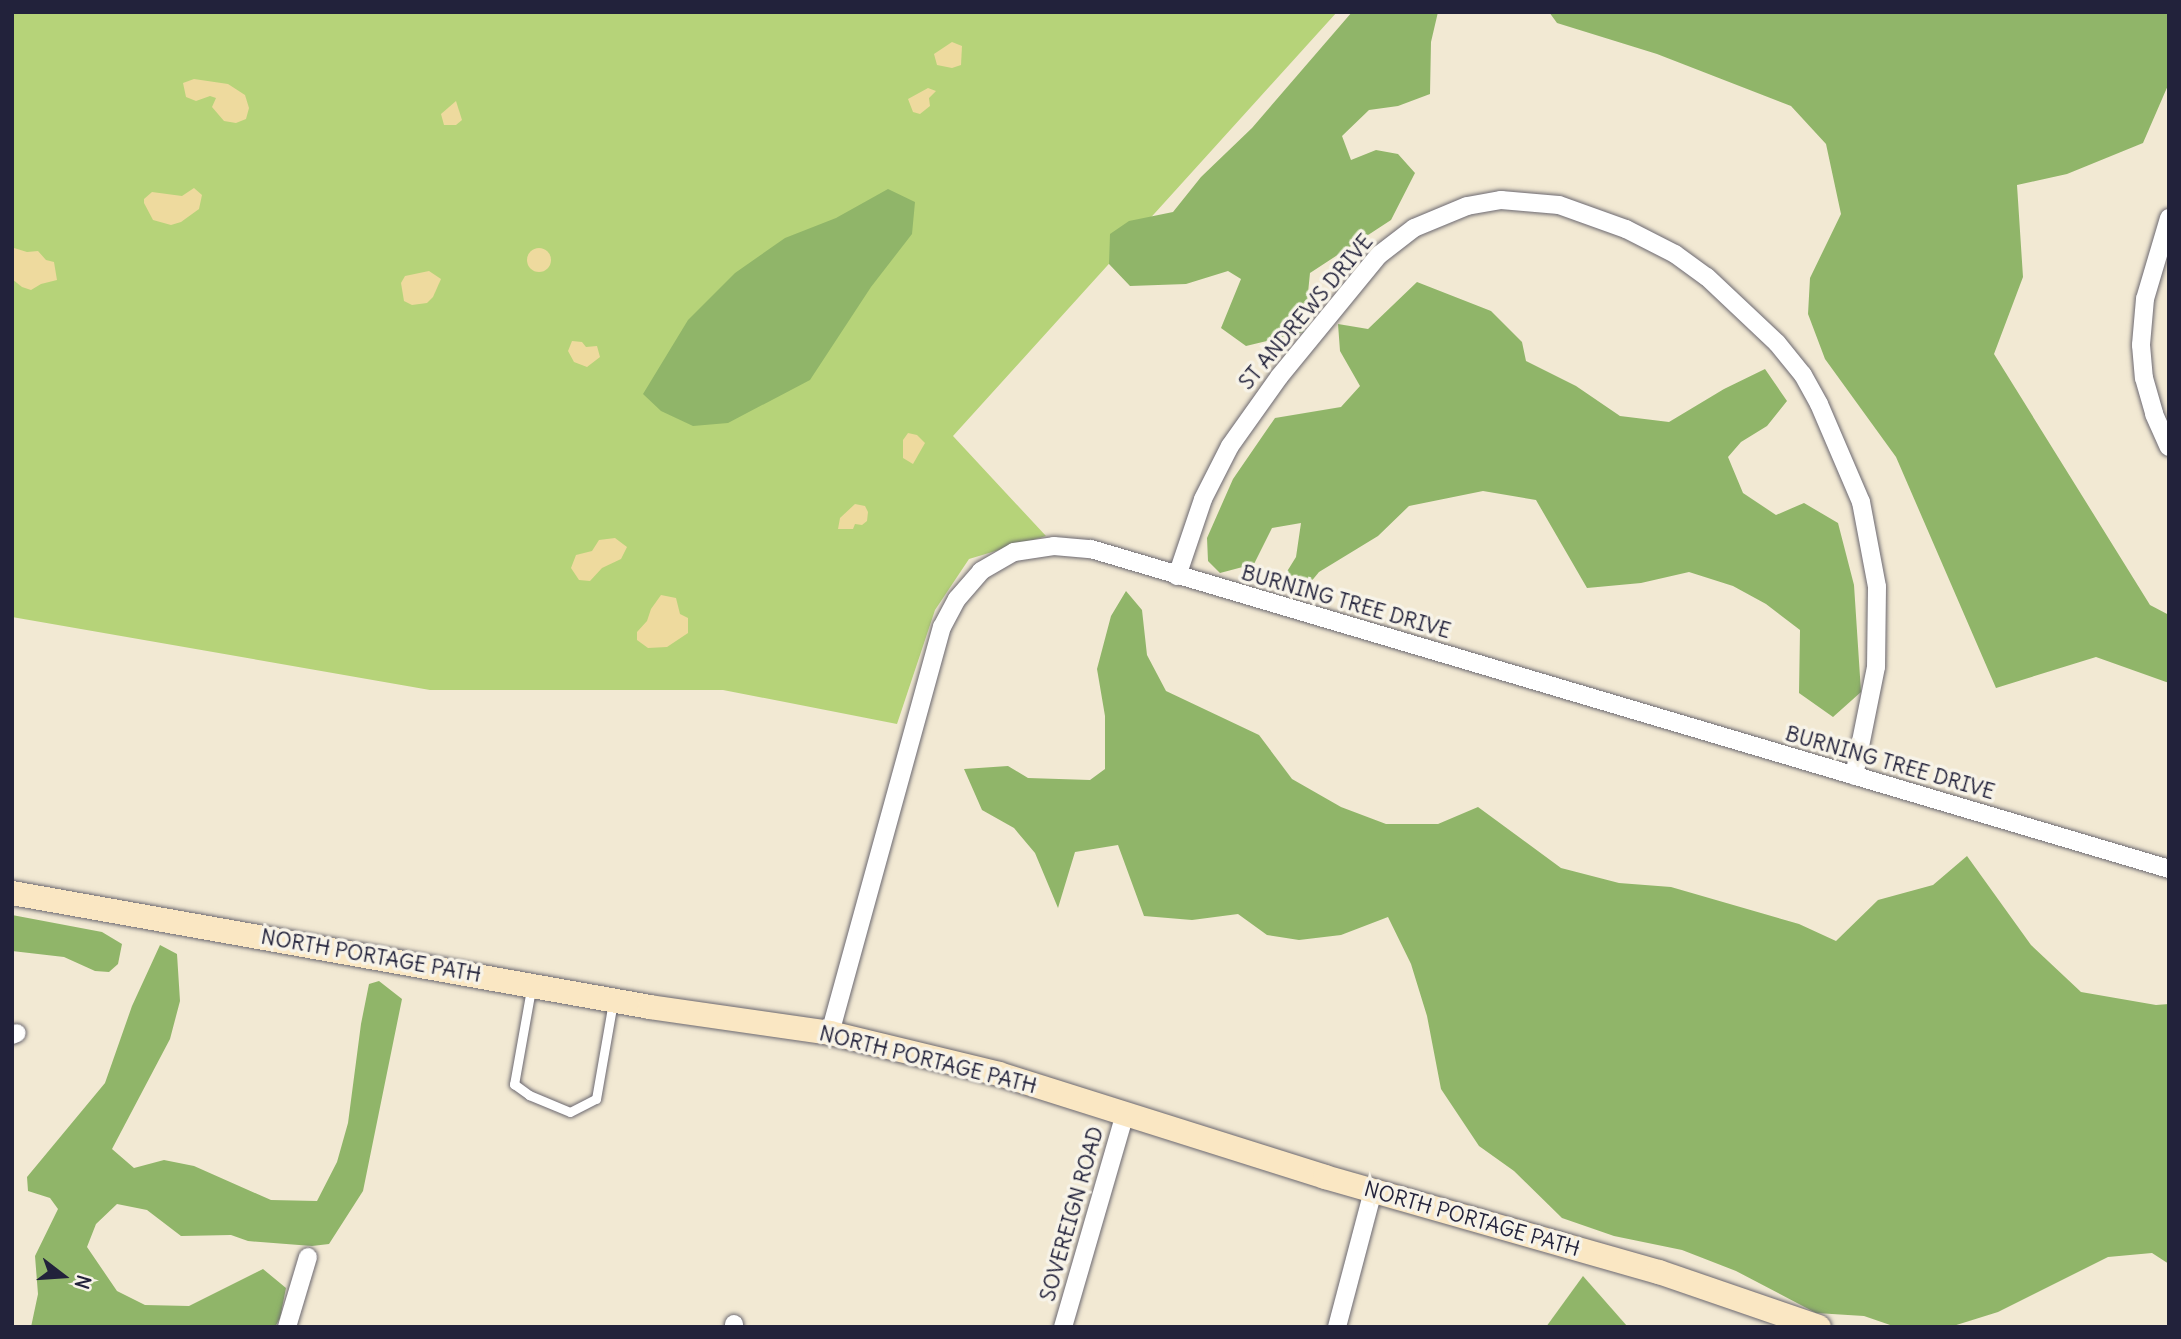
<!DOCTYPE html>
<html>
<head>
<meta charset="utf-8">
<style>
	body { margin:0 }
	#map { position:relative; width:2181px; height:1339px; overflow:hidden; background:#f2e9d3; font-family:Delius,sans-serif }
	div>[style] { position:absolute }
	.green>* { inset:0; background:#b6d379 }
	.forest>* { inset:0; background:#90b569 }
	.sand>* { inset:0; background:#eeda9e }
	.round { border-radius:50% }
	.roads { filter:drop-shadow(0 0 2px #6b6870) drop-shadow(0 0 2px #6b6870) }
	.lane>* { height:9px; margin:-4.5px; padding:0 4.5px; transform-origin:4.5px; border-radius:4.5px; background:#fff }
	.street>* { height:18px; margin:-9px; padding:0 9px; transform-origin:9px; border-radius:9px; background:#fff }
	.secondary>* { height:24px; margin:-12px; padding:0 12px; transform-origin:12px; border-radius:12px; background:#fae7c3 }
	span { translate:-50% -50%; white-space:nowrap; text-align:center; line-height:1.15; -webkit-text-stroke:7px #f7f3e8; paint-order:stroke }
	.street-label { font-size:21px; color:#22223b }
	.frame { position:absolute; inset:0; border:14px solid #22223b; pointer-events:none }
	.north { position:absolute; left:28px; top:1241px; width:70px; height:70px; -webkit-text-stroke:5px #f7f3e8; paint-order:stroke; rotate:107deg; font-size:19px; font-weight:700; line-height:28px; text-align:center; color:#22223b }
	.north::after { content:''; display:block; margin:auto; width:24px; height:32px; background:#22223b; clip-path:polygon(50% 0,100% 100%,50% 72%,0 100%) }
</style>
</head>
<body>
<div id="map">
	<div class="green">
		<i style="clip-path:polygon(12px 12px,1337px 12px,953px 436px,1046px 536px,969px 559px,935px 610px,897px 724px,723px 690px,430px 690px,12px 617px)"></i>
	</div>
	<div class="forest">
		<i style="clip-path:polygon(1352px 12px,1438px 12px,1431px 42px,1430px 94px,1398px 106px,1369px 110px,1342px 136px,1351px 160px,1376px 150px,1398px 154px,1415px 173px,1391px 220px,1310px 273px,1304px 332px,1246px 346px,1221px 328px,1241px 279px,1228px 271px,1186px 284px,1130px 286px,1109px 264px,1110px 234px,1129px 221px,1173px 212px,1201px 177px,1252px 128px)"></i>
		<i style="clip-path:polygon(1549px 12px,2169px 12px,2169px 83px,2143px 143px,2067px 174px,2017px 185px,2023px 277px,1994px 354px,2150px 605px,2169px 615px,2169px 683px,2096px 657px,1996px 688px,1896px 457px,1825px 359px,1808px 314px,1810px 278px,1841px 214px,1826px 144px,1791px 106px,1657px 54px,1557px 23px)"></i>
		<i style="clip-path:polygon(888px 189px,915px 202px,912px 234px,871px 287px,810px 380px,728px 423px,693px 426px,661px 411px,643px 394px,688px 320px,735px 273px,785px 238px,836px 218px)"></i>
		<i style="clip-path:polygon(1417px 282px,1491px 311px,1522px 342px,1526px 361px,1576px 386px,1620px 416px,1669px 422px,1724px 389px,1765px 369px,1787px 401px,1767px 426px,1741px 442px,1728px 457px,1743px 493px,1776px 515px,1804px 503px,1838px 523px,1854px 585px,1861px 692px,1833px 717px,1799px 693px,1800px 630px,1766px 604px,1733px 586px,1689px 572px,1641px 583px,1587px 588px,1536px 500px,1483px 491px,1409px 506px,1378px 536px,1319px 572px,1300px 595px,1278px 586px,1296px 557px,1301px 523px,1272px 528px,1254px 564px,1220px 573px,1208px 561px,1207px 538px,1233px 479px,1275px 418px,1341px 407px,1360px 386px,1340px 351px,1338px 324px,1368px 329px)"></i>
		<i style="clip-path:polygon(1126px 591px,1142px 610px,1147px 655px,1166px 691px,1259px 735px,1292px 779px,1341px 807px,1386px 824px,1438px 824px,1478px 807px,1561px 868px,1619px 883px,1671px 887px,1799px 924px,1836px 941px,1878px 900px,1933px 885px,1967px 856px,2031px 945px,2081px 992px,2156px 1005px,2169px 1004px,2169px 1264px,2152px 1253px,2108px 1257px,1998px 1312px,1950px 1327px,1896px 1327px,1864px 1316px,1816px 1313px,1736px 1271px,1682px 1250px,1614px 1236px,1562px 1218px,1514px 1171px,1479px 1146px,1441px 1089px,1427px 1016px,1411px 964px,1388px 917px,1341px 935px,1299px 940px,1267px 935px,1238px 914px,1192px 920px,1144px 916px,1118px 845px,1075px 852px,1058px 908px,1035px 853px,1014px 828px,982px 810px,964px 769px,1008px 766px,1028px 778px,1090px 780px,1105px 769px,1105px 716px,1097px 669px,1111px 616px)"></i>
		<i style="clip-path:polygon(12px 915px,102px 932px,122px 944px,118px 964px,109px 972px,95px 971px,64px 957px,12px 951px)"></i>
		<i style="clip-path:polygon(160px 945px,177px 954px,180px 1001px,170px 1039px,112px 1149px,134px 1168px,164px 1160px,194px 1166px,271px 1200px,317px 1201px,337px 1162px,348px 1123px,361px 1024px,369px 984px,379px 981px,402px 999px,363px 1191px,329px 1244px,312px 1246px,248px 1241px,231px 1235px,181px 1236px,147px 1210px,117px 1204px,96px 1224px,87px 1247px,117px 1291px,145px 1305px,189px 1306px,263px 1269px,286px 1288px,280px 1318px,275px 1327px,31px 1327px,38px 1294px,35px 1256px,58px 1209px,50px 1198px,28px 1191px,27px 1177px,105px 1083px,132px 1006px)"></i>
		<i style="clip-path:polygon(1583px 1276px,1627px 1326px,1627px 1327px,1546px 1327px)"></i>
	</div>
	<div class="sand">
		<i style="clip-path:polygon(952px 42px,962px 46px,961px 65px,952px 68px,937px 65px,934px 54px)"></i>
		<i style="clip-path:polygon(194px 79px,228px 84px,245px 95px,249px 108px,246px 119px,236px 123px,224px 121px,212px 107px,216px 98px,210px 96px,196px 101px,186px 97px,183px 83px)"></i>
		<i style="clip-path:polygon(928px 88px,936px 91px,929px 98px,930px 106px,920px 114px,913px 112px,908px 99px)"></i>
		<i style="clip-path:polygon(456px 101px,462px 120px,456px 125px,444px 125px,441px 114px)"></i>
		<i style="clip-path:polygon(194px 188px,202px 195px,199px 209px,181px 222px,171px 225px,153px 220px,144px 203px,144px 199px,152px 192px,182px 196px)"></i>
		<i style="clip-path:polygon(14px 248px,27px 252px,38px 251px,46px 260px,54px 262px,57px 280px,41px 284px,31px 290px,22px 287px,12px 279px)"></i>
		<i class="round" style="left:527px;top:248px;width:24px;height:24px"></i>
		<i style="clip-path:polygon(429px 271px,441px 279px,433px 297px,427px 303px,412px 305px,404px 301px,401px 283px,405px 276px)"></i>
		<i style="clip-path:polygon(572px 341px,582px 342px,586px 347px,597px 346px,600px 357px,587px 367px,574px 362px,568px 351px)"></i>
		<i style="clip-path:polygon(908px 433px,917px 435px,925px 443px,913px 464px,903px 458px,903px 440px)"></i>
		<i style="clip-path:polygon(855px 504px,865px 506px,868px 512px,867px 521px,862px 525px,855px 524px,853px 529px,838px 529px,840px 518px)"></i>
		<i style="clip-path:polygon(615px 538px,627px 547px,621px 559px,602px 568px,590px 581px,579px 580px,571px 568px,576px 555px,592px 551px,599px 540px)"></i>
		<i style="clip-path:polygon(661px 595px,676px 598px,680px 614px,688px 618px,688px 633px,667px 647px,648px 648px,637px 640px,637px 632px,647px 621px,651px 609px)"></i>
	</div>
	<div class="roads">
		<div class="lane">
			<i style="left:531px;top:989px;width:97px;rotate:100.1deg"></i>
			<i style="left:514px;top:1084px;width:19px;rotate:36deg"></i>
			<i style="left:529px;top:1095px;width:44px;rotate:22.5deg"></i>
			<i style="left:570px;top:1112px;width:29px;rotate:-27deg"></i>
			<i style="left:596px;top:1099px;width:98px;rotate:-80.1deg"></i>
		</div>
		<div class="street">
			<i style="left:2169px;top:218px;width:84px;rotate:106.5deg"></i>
			<i style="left:2145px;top:299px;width:46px;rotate:95deg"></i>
			<i style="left:2141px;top:345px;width:33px;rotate:85deg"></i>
			<i style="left:2144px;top:378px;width:37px;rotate:74deg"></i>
			<i style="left:2154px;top:414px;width:36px;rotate:66deg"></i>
			<i style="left:1177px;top:576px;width:81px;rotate:-71.3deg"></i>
			<i style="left:1203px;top:499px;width:59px;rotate:-63deg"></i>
			<i style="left:1230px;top:446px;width:85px;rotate:-54.6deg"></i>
			<i style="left:1279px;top:377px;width:158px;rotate:-50.7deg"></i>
			<i style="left:1379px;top:255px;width:44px;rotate:-37.6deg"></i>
			<i style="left:1414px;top:228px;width:57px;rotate:-22.5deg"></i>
			<i style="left:1467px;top:206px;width:35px;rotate:-10deg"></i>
			<i style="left:1501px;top:200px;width:58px;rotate:4.9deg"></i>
			<i style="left:1559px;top:205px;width:71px;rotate:19.7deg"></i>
			<i style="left:1626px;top:229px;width:55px;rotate:27deg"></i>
			<i style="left:1675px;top:254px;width:39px;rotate:36deg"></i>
			<i style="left:1707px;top:277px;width:96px;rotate:43.3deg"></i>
			<i style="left:1777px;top:343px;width:41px;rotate:50.9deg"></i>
			<i style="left:1803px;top:375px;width:33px;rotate:61deg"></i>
			<i style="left:1819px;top:404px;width:107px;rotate:66.8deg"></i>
			<i style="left:1861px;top:502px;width:86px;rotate:79.3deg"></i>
			<i style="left:1877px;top:587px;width:80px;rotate:90.7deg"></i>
			<i style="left:1876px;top:667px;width:111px;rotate:101.4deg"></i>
			<i style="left:830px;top:1033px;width:421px;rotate:-74.6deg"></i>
			<i style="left:942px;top:627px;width:32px;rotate:-62deg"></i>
			<i style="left:957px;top:599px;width:37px;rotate:-49deg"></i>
			<i style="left:981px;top:571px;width:38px;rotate:-30deg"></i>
			<i style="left:1014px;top:552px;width:40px;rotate:-8.5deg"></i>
			<i style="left:1054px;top:546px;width:37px;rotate:5deg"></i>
			<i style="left:1091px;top:549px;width:1124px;rotate:16.53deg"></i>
			<i style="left:12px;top:1035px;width:5px;rotate:-22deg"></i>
			<i style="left:287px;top:1327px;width:73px;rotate:-73.3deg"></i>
			<i style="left:734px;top:1327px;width:3px;rotate:-90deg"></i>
			<i style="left:1063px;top:1327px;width:222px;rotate:-73.8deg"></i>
			<i style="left:1337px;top:1327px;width:141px;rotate:-75.2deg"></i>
		</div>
		<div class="secondary">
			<i style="left:12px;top:893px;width:648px;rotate:10.13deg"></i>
			<i style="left:650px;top:1007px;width:182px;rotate:8.2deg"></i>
			<i style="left:830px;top:1033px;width:174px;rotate:13.6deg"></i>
			<i style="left:999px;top:1074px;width:342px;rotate:17.5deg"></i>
			<i style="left:1325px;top:1177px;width:347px;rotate:15.9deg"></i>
			<i style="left:1659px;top:1272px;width:169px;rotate:19deg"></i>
		</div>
	</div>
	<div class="street-label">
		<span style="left:1306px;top:312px;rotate:-50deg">ST ANDREWS DRIVE</span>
		<span style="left:1346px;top:602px;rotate:16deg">BURNING TREE DRIVE</span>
		<span style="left:1890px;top:763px;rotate:16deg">BURNING TREE DRIVE</span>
		<span style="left:371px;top:956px;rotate:10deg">NORTH PORTAGE PATH</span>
		<span style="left:928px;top:1060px;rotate:14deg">NORTH PORTAGE PATH</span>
		<span style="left:1072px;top:1214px;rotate:-74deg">SOVEREIGN ROAD</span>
		<span style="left:1472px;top:1219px;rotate:16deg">NORTH PORTAGE PATH</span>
	</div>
	<div class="frame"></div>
	<div class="north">N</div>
</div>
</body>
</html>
